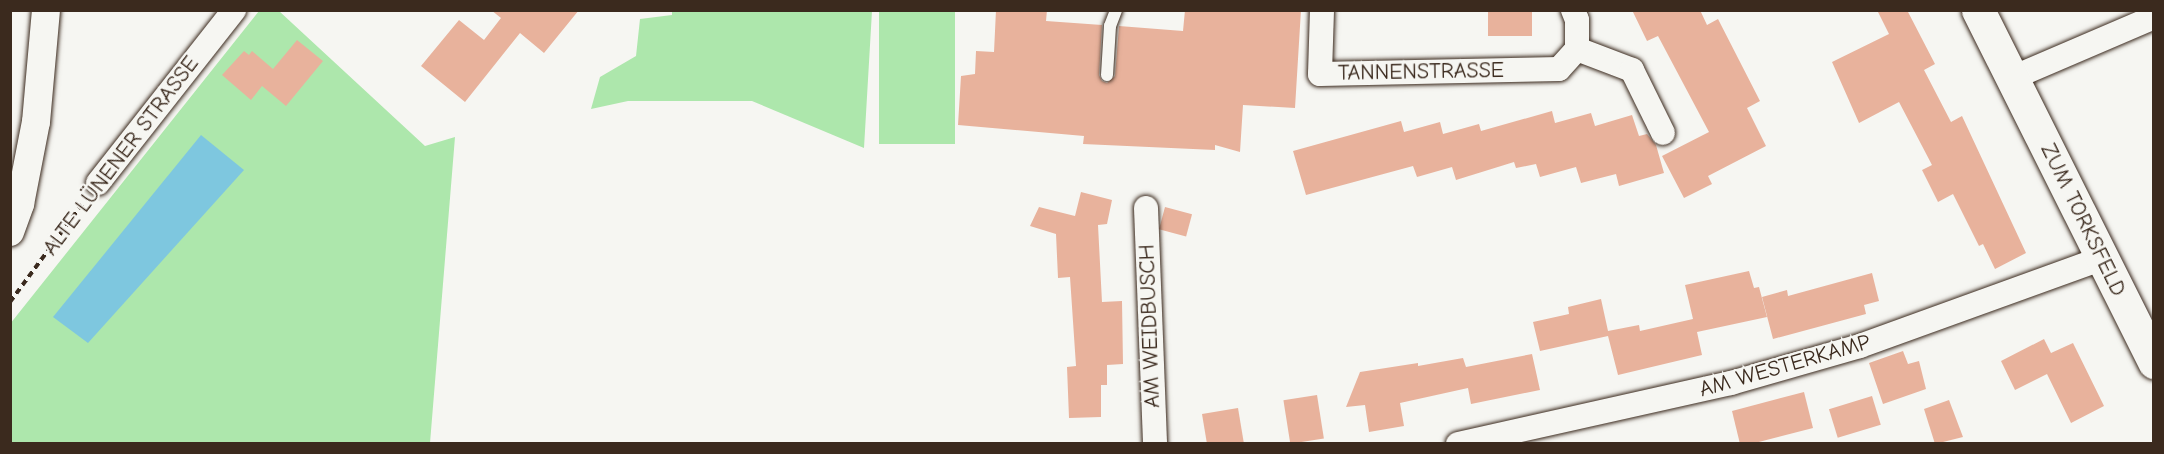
<!DOCTYPE html>
<html>
<head>
<meta charset="utf-8">
<style>
	body { margin:0 }
	#map { position:relative; width:2164px; height:454px; overflow:hidden; background:#f6f6f2; font-family:"Comic Neue",sans-serif }
	div>[style] { position:absolute }
	.green>* { inset:0; background:#ade7ac; transform-origin:0 0 }
	.water>* { inset:0; background:#7ec7df }
	.building>* { inset:0; background:#e8b29c; transform-origin:0 0 }
	.path>* { height:4px; margin-top:-2px; transform-origin:0; background:repeating-linear-gradient(90deg,#3b2a1e 0 6px,transparent 0 10.5px) }
	.roads { filter:drop-shadow(0 0 2px #3b2a1e) drop-shadow(0 0 2px #3b2a1e) }
	.service>* { height:12px; margin:-6px; padding:0 6px; transform-origin:6px; border-radius:6px; background:#f6f6f2 }
	.minor>* { height:24px; margin:-12px; padding:0 12px; transform-origin:12px; border-radius:12px; background:#f6f6f2 }
	.tertiary>* { height:28px; margin:-14px; padding:0 14px; transform-origin:14px; border-radius:14px; background:#f6f6f2 }
	.secondary>* { height:33px; margin:-16.5px; padding:0 16.5px; transform-origin:16.5px; border-radius:16.5px; background:#f6f6f2 }
	span { translate:-50% -50%; white-space:nowrap; text-align:center; line-height:1.15; -webkit-text-stroke:4.5px #f6f6f2; paint-order:stroke }
	.street-label { font-size:22px; color:#3b2a1e }
	.frame { position:absolute; inset:0; border:12px solid #3b2a1e; pointer-events:none }
</style>
</head>
<body>
<div id="map">
	<div class="green">
		<i style="clip-path:polygon(672px 10px,872px 11px,864px 148px,752px 101px,628px 101px,591px 109px,600px 77px,636px 56px,640px 19px,672px 15px)"></i>
		<i style="clip-path:polygon(259px 11px,279px 11px,425px 146px,455px 137px,430px 443px,11px 443px,10px 324px)"></i>
		<i style="left:879px;top:11px;width:76px;height:133px"></i>
	</div>
	<div class="water">
		<i style="clip-path:polygon(201px 135px,244px 170px,88px 343px,53px 317px)"></i>
	</div>
	<div class="building">
		<i style="clip-path:polygon(491px 10px,579px 10px,544px 53px,520px 33px,465px 102px,421px 66px,459px 20px,484px 40px,501px 18px)"></i>
		<i style="clip-path:polygon(996px 10px,1047px 10px,1046px 21px,1102px 25px,1099px 75px,1102px 81px,1107px 83px,1115px 76px,1119px 26px,1183px 31px,1185px 10px,1301px 10px,1295px 108px,1243px 105px,1240px 152px,1215px 145px,1215px 150px,1083px 144px,1084px 136px,958px 125px,961px 76px,975px 74px,976px 51px,994px 52px)"></i>
		<i style="left:1488px;top:10px;width:44px;height:26px"></i>
		<i style="clip-path:polygon(1632px 10px,1700px 10px,1707px 25px,1718px 19px,1760px 101px,1747px 108px,1766px 146px,1708px 176px,1712px 184px,1684px 198px,1662px 156px,1709px 132px,1658px 36px,1647px 41px)"></i>
		<i style="clip-path:polygon(1877px 10px,1907px 10px,1935px 64px,1924px 70px,1951px 122px,1962px 116px,2026px 253px,1995px 269px,1983px 244px,1979px 246px,1953px 194px,1938px 202px,1922px 170px,1932px 165px,1899px 102px,1859px 123px,1832px 62px,1889px 34px)"></i>
		<i style="clip-path:polygon(297px 40px,323px 61px,286px 106px,262px 86px,251px 100px,222px 75px,244px 51px,249px 55px,252px 51px,273px 69px)"></i>
		<i style="clip-path:polygon(1552px 111px,1555px 123px,1591px 113px,1595px 126px,1632px 115px,1639px 136px,1647px 134px,1656px 145px,1664px 173px,1619px 186px,1616px 174px,1581px 183px,1576px 167px,1540px 177px,1536px 164px,1516px 168px,1514px 162px,1456px 180px,1452px 167px,1417px 177px,1413px 166px,1306px 195px,1293px 151px,1401px 121px,1404px 132px,1440px 122px,1443px 134px,1479px 124px,1481px 131px)"></i>
		<i style="clip-path:polygon(1081px 192px,1112px 200px,1107px 224px,1098px 225px,1102px 302px,1122px 301px,1123px 364px,1107px 365px,1107px 385px,1101px 385px,1101px 417px,1069px 418px,1067px 367px,1076px 366px,1070px 277px,1058px 278px,1056px 234px,1030px 226px,1039px 207px,1075px 216px)"></i>
		<i style="left:1165px;top:207px;width:28px;height:23px;rotate:15deg"></i>
		<i style="clip-path:polygon(1749px 271px,1754px 288px,1759px 287px,1767px 317px,1697px 332px,1702px 355px,1618px 375px,1608px 336px,1540px 351px,1533px 322px,1569px 314px,1568px 307px,1601px 299px,1608px 331px,1639px 325px,1640px 331px,1693px 319px,1685px 285px)"></i>
		<i style="clip-path:polygon(1872px 273px,1879px 301px,1864px 305px,1866px 314px,1773px 339px,1762px 297px,1787px 290px,1788px 296px)"></i>
		<i style="clip-path:polygon(2044px 339px,2051px 353px,2073px 343px,2104px 406px,2071px 423px,2047px 374px,2015px 390px,2001px 361px)"></i>
		<i style="clip-path:polygon(1903px 351px,1908px 364px,1919px 361px,1926px 389px,1883px 404px,1869px 363px)"></i>
		<i style="clip-path:polygon(1532px 354px,1540px 390px,1471px 404px,1468px 388px,1400px 403px,1404px 426px,1369px 432px,1365px 405px,1346px 407px,1360px 372px,1418px 363px,1418px 366px,1463px 358px,1466px 367px)"></i>
		<i style="clip-path:polygon(1804px 392px,1813px 428px,1751px 444px,1740px 444px,1732px 411px)"></i>
		<i style="left:1317px;top:395px;width:44px;height:34px;rotate:81deg"></i>
		<i style="left:1872px;top:396px;width:30px;height:45px;rotate:73deg"></i>
		<i style="clip-path:polygon(1949px 400px,1963px 437px,1935px 444px,1924px 409px)"></i>
		<i style="clip-path:polygon(1238px 408px,1244px 444px,1207px 444px,1202px 414px)"></i>
	</div>
	<div class="path">
		<i style="left:10px;top:302px;width:123px;rotate:-53.6deg"></i>
	</div>
	<div class="roads">
		<div class="service">
			<i style="left:1107px;top:75px;width:49px;rotate:-86.5deg"></i>
			<i style="left:1110px;top:26px;width:17px;rotate:-69deg"></i>
		</div>
		<div class="minor">
			<i style="left:1322px;top:10px;width:64px;rotate:91.8deg"></i>
			<i style="left:1320px;top:74px;width:239px;rotate:-1.2deg"></i>
			<i style="left:1559px;top:69px;width:27px;rotate:-48deg"></i>
			<i style="left:1577px;top:49px;width:29px;rotate:-90deg"></i>
			<i style="left:1577px;top:20px;width:11px;rotate:-112deg"></i>
			<i style="left:1577px;top:49px;width:59px;rotate:20.9deg"></i>
			<i style="left:1632px;top:70px;width:70px;rotate:63.8deg"></i>
			<i style="left:2012px;top:78px;width:155px;rotate:-23.2deg"></i>
			<i style="left:98px;top:183px;width:220px;rotate:-51.8deg"></i>
			<i style="left:1146px;top:208px;width:236px;rotate:87.8deg"></i>
			<i style="left:1458px;top:444px;width:280px;rotate:-12.6deg"></i>
			<i style="left:1731px;top:383px;width:134px;rotate:-16deg"></i>
			<i style="left:1860px;top:346px;width:258px;rotate:-19.9deg"></i>
		</div>
		<div class="tertiary">
			<i style="left:10px;top:232px;width:30px;rotate:-70deg"></i>
			<i style="left:20px;top:204px;width:84px;rotate:-79deg"></i>
			<i style="left:36px;top:122px;width:112px;rotate:-84.9deg"></i>
		</div>
		<div class="secondary">
			<i style="left:1978px;top:10px;width:394px;rotate:63.4deg"></i>
		</div>
	</div>
	<div class="street-label">
		<span style="left:1421px;top:72px;rotate:-1deg">TANNENSTRASSE</span>
		<span style="left:121px;top:156px;rotate:-53deg">ALTE LÜNENER STRASSE</span>
		<span style="left:2083px;top:220px;rotate:64deg">ZUM TORKSFELD</span>
		<span style="left:1150px;top:326px;rotate:-92deg">AM WEIDBUSCH</span>
		<span style="left:1785px;top:366px;rotate:-16deg">AM WESTERKAMP</span>
	</div>
	<div class="frame"></div>
</div>
</body>
</html>
